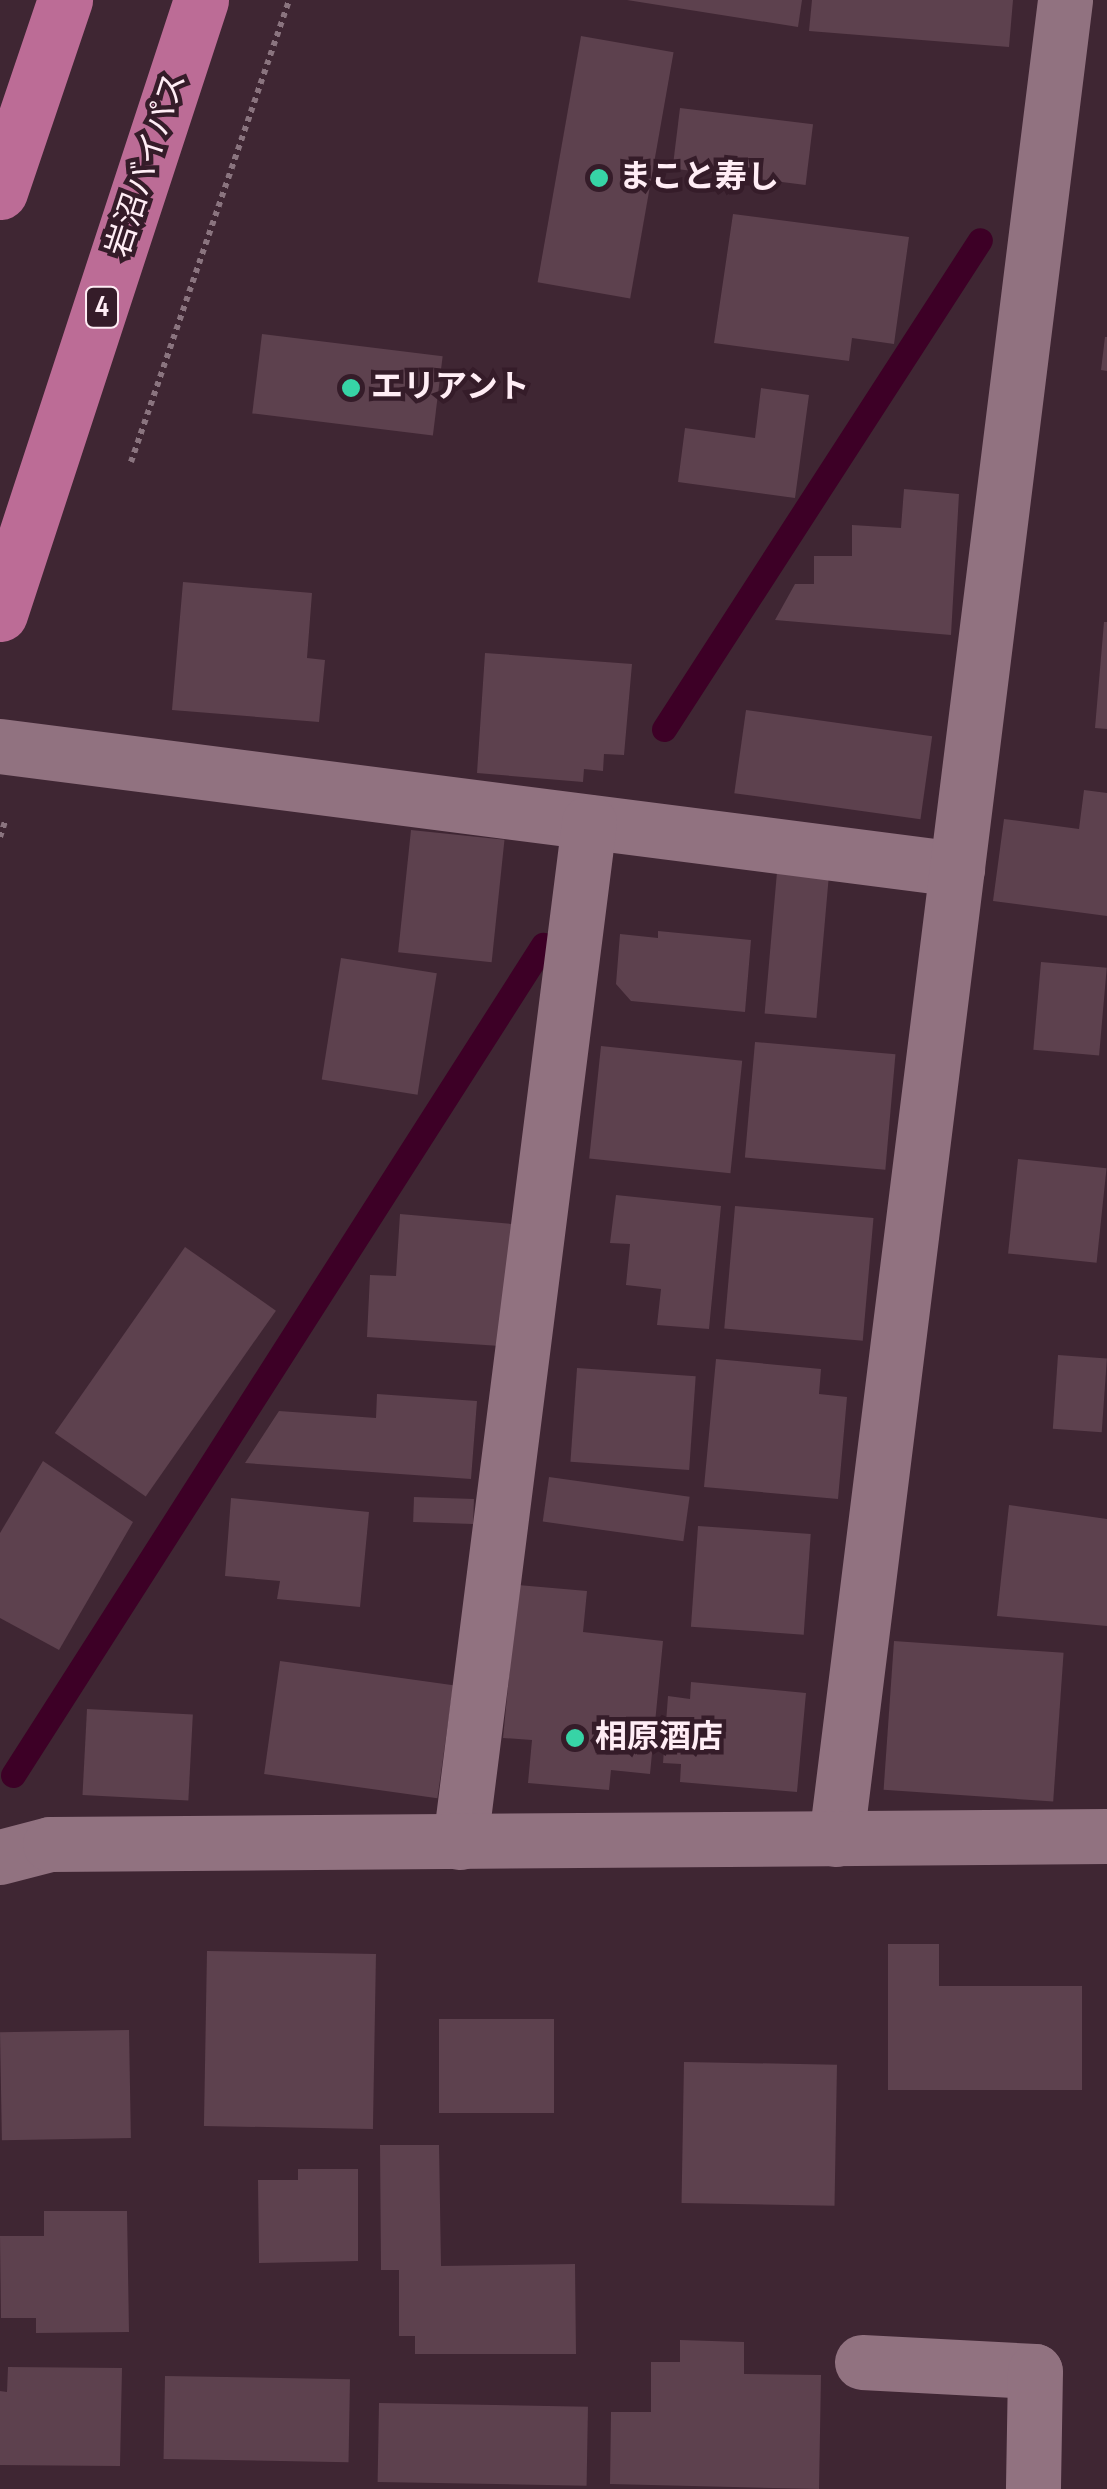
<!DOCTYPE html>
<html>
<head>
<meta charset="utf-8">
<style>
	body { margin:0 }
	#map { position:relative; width:1107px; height:2489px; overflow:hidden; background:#3f2633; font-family:"Sofia Sans Condensed","Noto Sans JP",sans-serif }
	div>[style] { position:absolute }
	.stream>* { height:25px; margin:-12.5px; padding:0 12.5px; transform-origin:12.5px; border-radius:12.5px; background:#3d0026 }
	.building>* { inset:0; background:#5d414e; transform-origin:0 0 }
	.path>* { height:6px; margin-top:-3px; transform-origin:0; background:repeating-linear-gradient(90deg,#8a747f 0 5px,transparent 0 10px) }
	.minor>* { height:55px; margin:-27.5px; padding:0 27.5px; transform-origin:27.5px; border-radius:27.5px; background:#917280 }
	.trunk>* { height:55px; margin:-27.5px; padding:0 27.5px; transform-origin:27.5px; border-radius:27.5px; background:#bc6c96 }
	.dots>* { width:28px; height:28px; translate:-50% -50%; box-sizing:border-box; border:5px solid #351c29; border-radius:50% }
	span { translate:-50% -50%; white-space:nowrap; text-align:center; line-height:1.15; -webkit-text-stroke:9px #351c29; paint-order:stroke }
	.shield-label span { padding:2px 8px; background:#351c29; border:2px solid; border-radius:8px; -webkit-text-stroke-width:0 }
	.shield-label { font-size:30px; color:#ffedf5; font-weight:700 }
	.street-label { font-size:32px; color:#ffedf5 }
	.poi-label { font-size:32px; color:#ffedf5; font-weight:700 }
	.left { translate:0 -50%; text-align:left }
</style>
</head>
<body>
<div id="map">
	<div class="stream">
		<i style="left:664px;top:729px;width:582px;rotate:-57.13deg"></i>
		<i style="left:13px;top:1775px;width:985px;rotate:-57.44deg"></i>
	</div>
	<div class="building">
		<i style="clip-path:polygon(627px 0,802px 0,798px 27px)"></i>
		<i style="clip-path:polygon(812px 0,1013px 0,1009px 47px,809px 31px)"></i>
		<i style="left:581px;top:36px;width:94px;height:250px;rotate:10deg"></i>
		<i style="left:680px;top:108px;width:134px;height:61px;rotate:7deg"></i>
		<i style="clip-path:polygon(733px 214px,909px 237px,894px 344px,852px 338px,849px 361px,714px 343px)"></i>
		<i style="left:262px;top:334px;width:182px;height:80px;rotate:7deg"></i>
		<i style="clip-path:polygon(1105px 337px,1107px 337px,1107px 371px,1101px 370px)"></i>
		<i style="clip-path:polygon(761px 388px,809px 395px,795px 498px,678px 482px,685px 428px,755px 438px)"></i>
		<i style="clip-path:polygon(904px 489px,959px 494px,951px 635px,775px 620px,795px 584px,814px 584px,814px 556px,852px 556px,852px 525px,901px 528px)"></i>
		<i style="clip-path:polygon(183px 582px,312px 593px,307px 658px,325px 660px,319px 722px,172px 710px)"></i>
		<i style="clip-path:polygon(1104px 622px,1107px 622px,1107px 729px,1095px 728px)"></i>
		<i style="clip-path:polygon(485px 653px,632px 664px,624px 755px,604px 754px,603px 771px,584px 769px,583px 782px,477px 773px)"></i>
		<i style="left:746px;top:710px;width:188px;height:84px;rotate:8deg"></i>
		<i style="clip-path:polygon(1084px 790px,1107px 793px,1107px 916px,993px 901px,1004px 819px,1079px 829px)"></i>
		<i style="left:411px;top:830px;width:94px;height:123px;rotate:6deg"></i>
		<i style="left:777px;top:872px;width:52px;height:142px;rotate:5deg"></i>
		<i style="clip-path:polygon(658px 931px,751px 940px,745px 1012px,631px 1001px,616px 984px,620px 934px,658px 938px)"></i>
		<i style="left:341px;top:958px;width:97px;height:123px;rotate:9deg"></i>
		<i style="left:1041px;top:962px;width:66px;height:88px;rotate:5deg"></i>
		<i style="left:755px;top:1042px;width:141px;height:116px;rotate:5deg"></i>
		<i style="left:601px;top:1046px;width:142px;height:113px;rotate:6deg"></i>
		<i style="left:1018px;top:1159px;width:89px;height:95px;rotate:6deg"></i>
		<i style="clip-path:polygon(616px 1195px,721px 1206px,709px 1329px,657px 1325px,661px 1289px,626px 1285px,630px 1244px,610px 1243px)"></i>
		<i style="left:735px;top:1206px;width:139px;height:123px;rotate:5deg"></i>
		<i style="clip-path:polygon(400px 1214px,512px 1224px,500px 1346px,367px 1337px,370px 1275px,396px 1276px)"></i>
		<i style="left:185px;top:1247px;width:111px;height:227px;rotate:35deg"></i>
		<i style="left:1058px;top:1355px;width:49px;height:74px;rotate:4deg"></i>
		<i style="clip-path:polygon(716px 1359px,821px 1369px,819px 1394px,847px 1397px,838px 1499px,704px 1487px)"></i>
		<i style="left:577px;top:1368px;width:119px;height:94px;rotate:4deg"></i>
		<i style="clip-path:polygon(377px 1394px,477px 1401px,471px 1479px,245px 1463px,279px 1411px,376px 1418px)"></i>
		<i style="clip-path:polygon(43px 1461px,133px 1522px,59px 1650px,0 1618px,0 1533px)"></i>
		<i style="left:549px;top:1477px;width:142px;height:45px;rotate:8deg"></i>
		<i style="left:414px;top:1497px;width:60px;height:25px;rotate:2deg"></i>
		<i style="clip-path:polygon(231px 1498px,369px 1512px,360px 1607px,277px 1599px,280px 1581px,225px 1576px)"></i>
		<i style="clip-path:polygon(1009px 1505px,1107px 1519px,1107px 1626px,997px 1616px)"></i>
		<i style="left:698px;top:1526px;width:113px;height:101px;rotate:4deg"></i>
		<i style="clip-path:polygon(518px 1585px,587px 1591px,583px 1632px,663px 1641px,650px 1774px,611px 1770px,609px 1790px,528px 1783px,532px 1740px,503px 1738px)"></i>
		<i style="left:894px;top:1641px;width:170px;height:149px;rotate:4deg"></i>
		<i style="left:280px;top:1661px;width:175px;height:114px;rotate:8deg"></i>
		<i style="clip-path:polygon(691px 1682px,806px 1693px,797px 1792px,680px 1782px,681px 1764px,663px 1763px,668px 1696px,690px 1699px)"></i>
		<i style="left:87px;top:1709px;width:106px;height:86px;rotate:3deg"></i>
		<i style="clip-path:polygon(888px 1944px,939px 1944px,939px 1986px,1082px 1986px,1082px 2090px,888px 2090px)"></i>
		<i style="left:207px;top:1951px;width:169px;height:175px;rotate:1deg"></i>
		<i style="left:439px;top:2019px;width:115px;height:94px"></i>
		<i style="left:129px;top:2030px;width:108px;height:129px;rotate:89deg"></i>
		<i style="left:684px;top:2062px;width:153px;height:141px;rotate:1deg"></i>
		<i style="clip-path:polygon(380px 2145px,439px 2145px,441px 2266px,575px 2264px,576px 2354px,415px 2354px,415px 2336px,399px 2336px,399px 2270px,381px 2270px)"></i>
		<i style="clip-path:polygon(298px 2169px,358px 2169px,358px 2261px,259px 2263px,258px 2180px,298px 2180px)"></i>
		<i style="clip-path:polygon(44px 2211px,127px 2211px,129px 2332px,36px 2333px,36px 2318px,1px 2318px,0 2236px,44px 2236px)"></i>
		<i style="clip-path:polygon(680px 2340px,744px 2342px,744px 2374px,821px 2375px,819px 2489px,610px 2484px,611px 2412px,651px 2412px,651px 2362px,680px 2362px)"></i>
		<i style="clip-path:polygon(8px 2367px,122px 2368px,120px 2466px,0 2465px,0 2391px,7px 2392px)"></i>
		<i style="left:165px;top:2376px;width:185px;height:83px;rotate:1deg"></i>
		<i style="left:379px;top:2403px;width:209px;height:79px;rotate:1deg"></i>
	</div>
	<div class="path">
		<i style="left:131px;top:462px;width:488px;rotate:-71.1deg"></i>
		<i style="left:0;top:837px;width:19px;rotate:-72deg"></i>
	</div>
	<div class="minor">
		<i style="left:0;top:746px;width:965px;rotate:7.32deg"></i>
		<i style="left:836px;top:1839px;width:1853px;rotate:-82.9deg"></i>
		<i style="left:460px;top:1842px;width:1028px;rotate:-82.79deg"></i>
		<i style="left:0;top:1857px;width:52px;rotate:-14.6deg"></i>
		<i style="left:50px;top:1844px;width:1057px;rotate:-0.43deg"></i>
		<i style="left:862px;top:2362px;width:173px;rotate:3deg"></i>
		<i style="left:1035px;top:2371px;width:118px;rotate:91deg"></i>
	</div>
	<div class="trunk">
		<i style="left:0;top:192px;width:203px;rotate:-71.3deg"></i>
		<i style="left:0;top:614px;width:646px;rotate:-71.87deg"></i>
	</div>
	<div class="dots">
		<i style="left:599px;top:178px;background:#37d4a6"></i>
		<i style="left:351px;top:388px;background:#37d4a6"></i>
		<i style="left:575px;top:1738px;background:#37d4a6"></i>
	</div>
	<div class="shield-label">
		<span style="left:102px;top:307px">4</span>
	</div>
	<div class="street-label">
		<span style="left:148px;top:165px;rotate:-72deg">岩沼バイパス</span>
	</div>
	<div class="poi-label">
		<span class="left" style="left:619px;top:178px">まこと寿し</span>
		<span class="left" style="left:371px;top:388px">エリアント</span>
		<span class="left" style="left:595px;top:1738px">相原酒店</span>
	</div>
</div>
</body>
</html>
